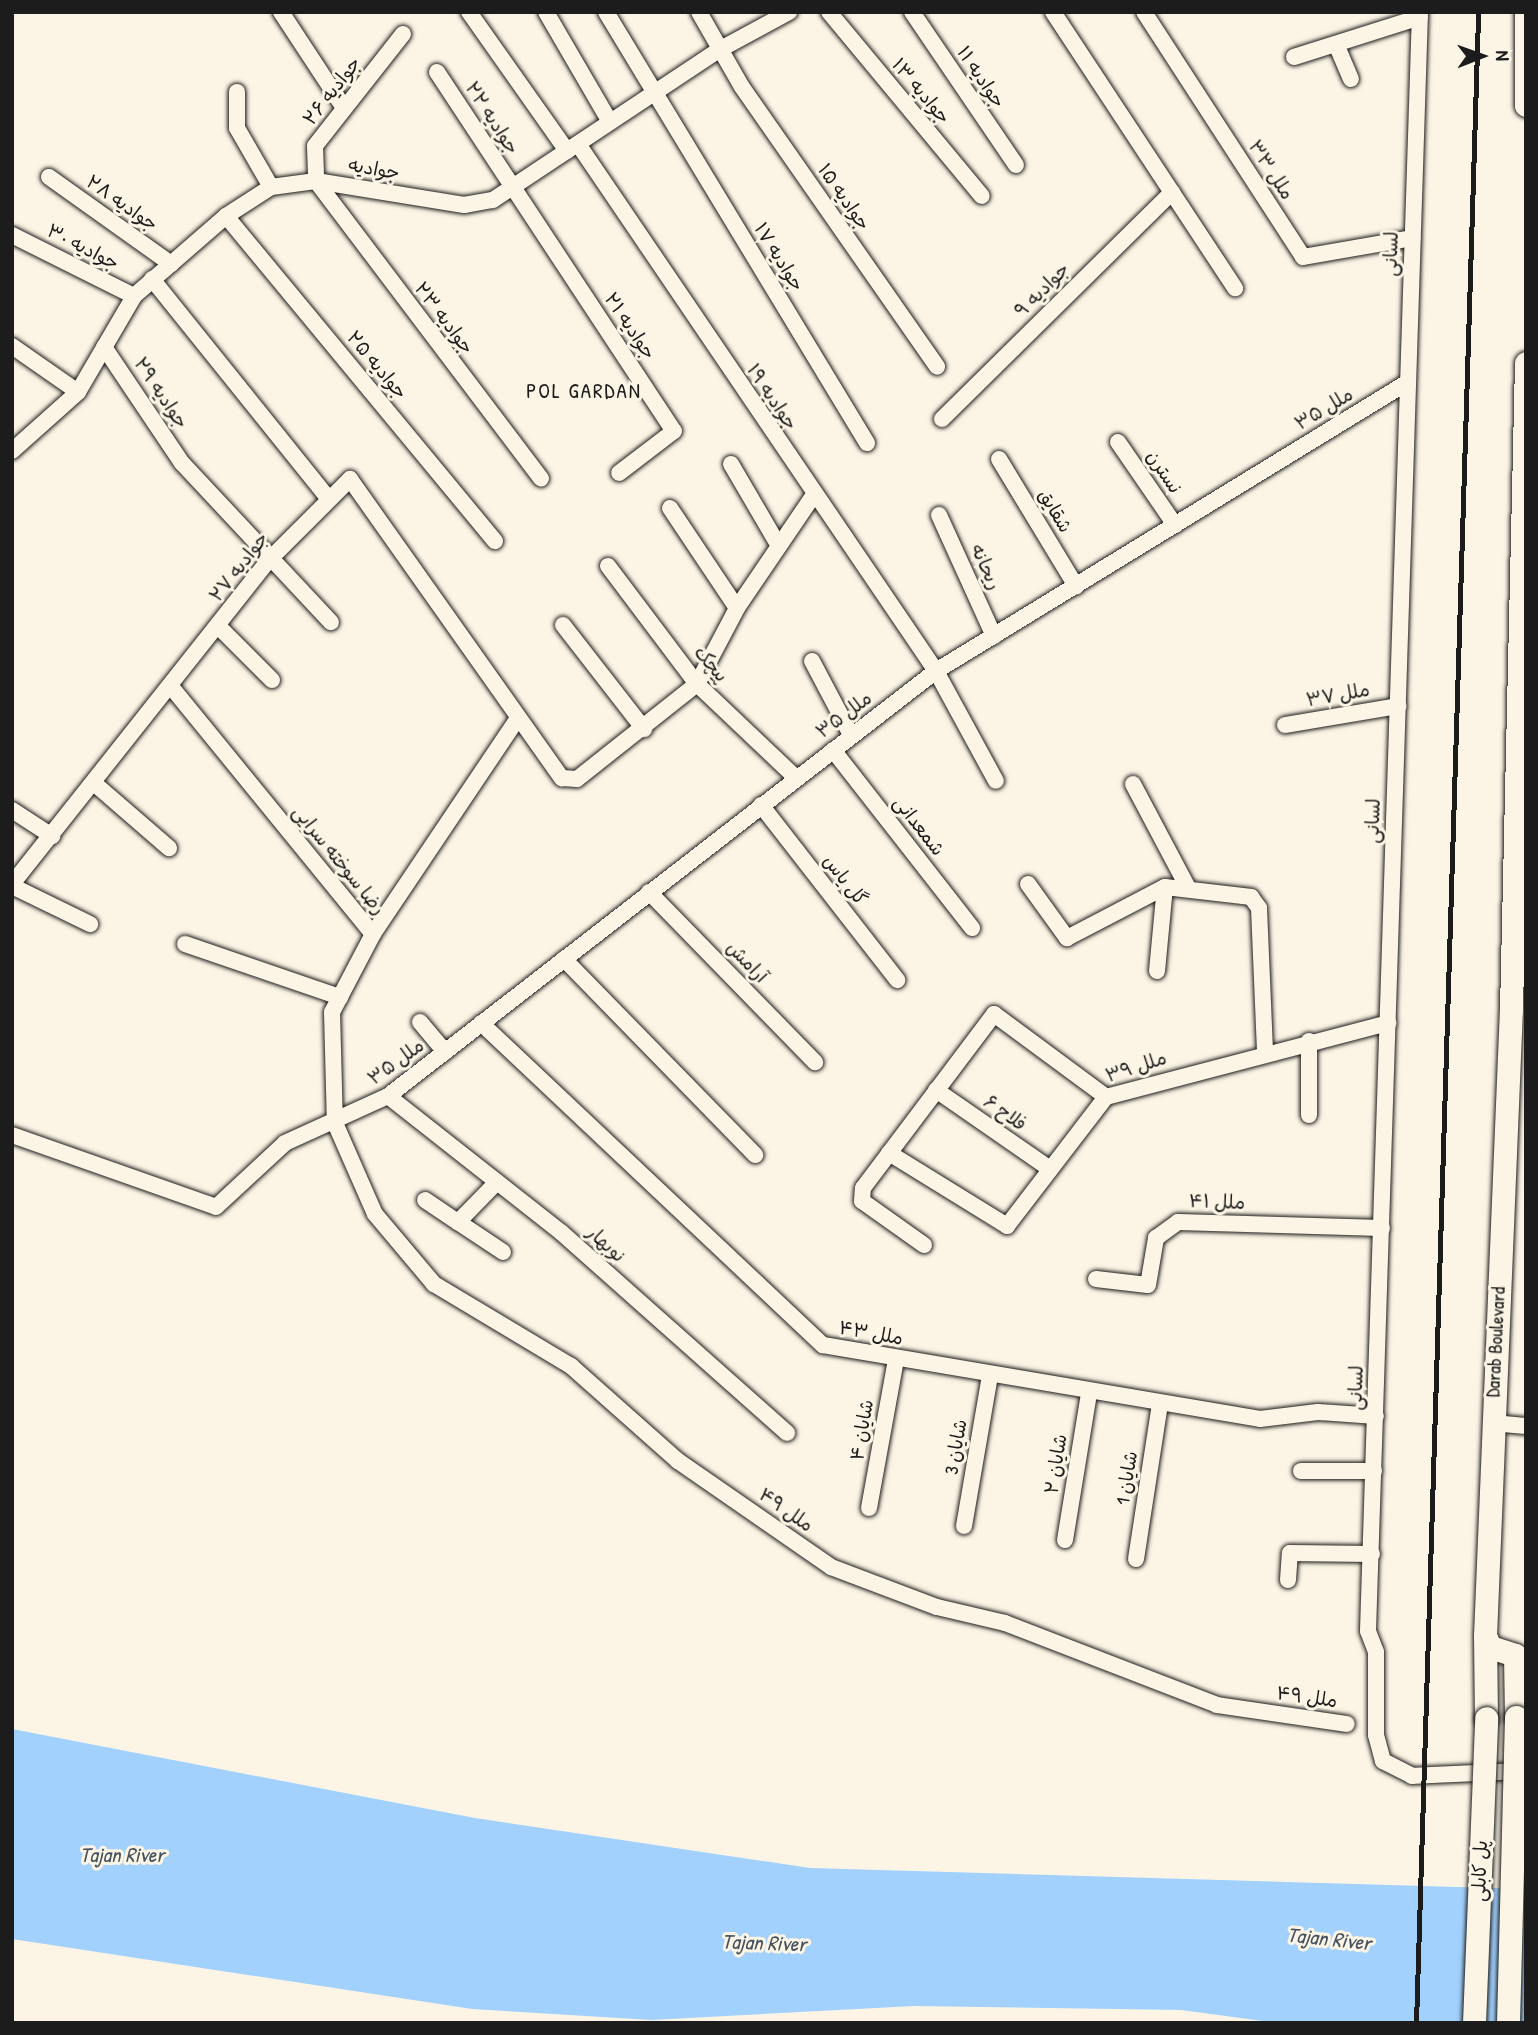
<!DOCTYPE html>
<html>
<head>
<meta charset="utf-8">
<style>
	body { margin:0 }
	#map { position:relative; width:1538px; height:2035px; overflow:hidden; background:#fcf5e5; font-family:"Patrick Hand","Playpen Sans Arabic",sans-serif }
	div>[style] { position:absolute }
	.water>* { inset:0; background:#a2d1fe }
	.roads { filter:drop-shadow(0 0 2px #1c1c1c) drop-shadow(0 0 2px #1c1c1c) }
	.minor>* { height:16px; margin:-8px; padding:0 8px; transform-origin:8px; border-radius:8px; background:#fcf5e5 }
	.secondary>* { height:23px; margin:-11.5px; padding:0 11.5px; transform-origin:11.5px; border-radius:11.5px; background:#fcf5e5 }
	.rail>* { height:5px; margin:-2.5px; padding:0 2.5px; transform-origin:2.5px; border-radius:2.5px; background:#1c1c1c }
	.bridges { filter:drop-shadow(0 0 2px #1c1c1c) drop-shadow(0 0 2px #1c1c1c) }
	.secondary-bridge>* { height:23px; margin:-11.5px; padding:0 11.5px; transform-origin:11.5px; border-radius:11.5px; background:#fcf5e5 }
	span { translate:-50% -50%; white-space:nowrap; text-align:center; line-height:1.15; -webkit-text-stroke:6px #fcf5e5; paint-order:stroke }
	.street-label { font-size:19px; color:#1c1c1c }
	.neighbourhood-label { font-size:21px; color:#1c1c1c; letter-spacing:2px }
	.water-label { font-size:21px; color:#445260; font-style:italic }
	.frame { position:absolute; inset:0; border:14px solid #1c1c1c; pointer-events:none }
	.north { position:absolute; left:1447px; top:21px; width:70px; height:70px; -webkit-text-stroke:5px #fcf5e5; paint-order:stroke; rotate:89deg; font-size:19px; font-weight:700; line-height:28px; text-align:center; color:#1c1c1c }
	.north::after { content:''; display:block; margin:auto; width:24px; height:32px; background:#1c1c1c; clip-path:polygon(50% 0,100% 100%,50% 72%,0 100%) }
</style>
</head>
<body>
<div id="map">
	<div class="water">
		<i style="clip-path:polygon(12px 1729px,475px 1818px,810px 1868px,1526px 1889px,1526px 2023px,1277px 2023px,1181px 2010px,914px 2006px,651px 2020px,472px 2009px,12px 1939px)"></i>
	</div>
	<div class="roads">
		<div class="minor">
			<i style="left:281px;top:12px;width:115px;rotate:56.7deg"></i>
			<i style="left:469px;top:12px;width:170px;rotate:54.8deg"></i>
			<i style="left:546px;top:12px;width:127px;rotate:59.8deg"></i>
			<i style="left:606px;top:12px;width:504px;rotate:58.8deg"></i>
			<i style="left:699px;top:12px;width:86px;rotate:60.2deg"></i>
			<i style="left:742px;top:87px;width:341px;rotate:55.1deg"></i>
			<i style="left:829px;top:12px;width:239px;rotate:50.3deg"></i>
			<i style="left:912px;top:12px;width:185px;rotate:55.8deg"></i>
			<i style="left:1053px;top:12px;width:331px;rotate:56.6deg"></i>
			<i style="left:1144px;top:12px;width:292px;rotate:57deg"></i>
			<i style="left:1303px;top:257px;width:111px;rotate:-9.9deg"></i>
			<i style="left:1420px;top:12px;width:1620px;rotate:91.84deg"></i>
			<i style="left:1368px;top:1631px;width:22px;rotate:69deg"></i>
			<i style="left:1376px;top:1652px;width:83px;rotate:90deg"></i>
			<i style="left:1376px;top:1735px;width:27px;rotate:75deg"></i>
			<i style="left:1383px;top:1761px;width:33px;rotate:27deg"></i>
			<i style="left:1412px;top:1776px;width:112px;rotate:-2.6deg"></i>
			<i style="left:403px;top:34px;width:142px;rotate:128.2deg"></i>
			<i style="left:315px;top:146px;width:35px;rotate:88deg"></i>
			<i style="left:316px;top:181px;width:373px;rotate:52.9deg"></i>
			<i style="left:1336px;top:44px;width:38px;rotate:67deg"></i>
			<i style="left:1294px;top:57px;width:132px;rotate:-17.6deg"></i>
			<i style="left:437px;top:72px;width:430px;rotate:56.6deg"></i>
			<i style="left:674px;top:431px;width:69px;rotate:142.6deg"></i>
			<i style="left:237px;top:92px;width:36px;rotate:90deg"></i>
			<i style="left:237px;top:128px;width:68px;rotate:60deg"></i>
			<i style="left:578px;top:144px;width:637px;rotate:55.81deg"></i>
			<i style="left:936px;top:671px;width:125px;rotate:61.4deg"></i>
			<i style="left:49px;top:177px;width:150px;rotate:35.5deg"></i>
			<i style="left:226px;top:216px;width:422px;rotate:50.4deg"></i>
			<i style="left:12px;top:235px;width:136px;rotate:26.6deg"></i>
			<i style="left:152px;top:279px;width:280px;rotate:51.2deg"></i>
			<i style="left:12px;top:346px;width:80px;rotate:34.9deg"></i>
			<i style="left:104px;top:347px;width:140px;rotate:56.1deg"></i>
			<i style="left:182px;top:463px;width:218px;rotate:46.9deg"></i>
			<i style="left:942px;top:419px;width:323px;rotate:-44.6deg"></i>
			<i style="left:1118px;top:442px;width:101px;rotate:55.5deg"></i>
			<i style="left:12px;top:451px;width:89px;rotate:-41.8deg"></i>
			<i style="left:78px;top:392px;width:111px;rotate:-59.7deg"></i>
			<i style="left:134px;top:296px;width:122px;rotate:-41deg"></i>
			<i style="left:226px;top:216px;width:54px;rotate:-32.8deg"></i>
			<i style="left:271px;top:187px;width:45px;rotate:-7.6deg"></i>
			<i style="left:316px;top:181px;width:150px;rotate:9.2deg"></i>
			<i style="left:464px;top:205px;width:29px;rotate:-10deg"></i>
			<i style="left:493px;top:200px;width:271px;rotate:-33.6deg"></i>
			<i style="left:719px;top:50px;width:80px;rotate:-28.5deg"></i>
			<i style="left:999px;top:459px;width:149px;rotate:58.8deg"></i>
			<i style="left:731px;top:464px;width:95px;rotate:59.7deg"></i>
			<i style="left:670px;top:508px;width:120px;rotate:56.2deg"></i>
			<i style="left:939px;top:515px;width:133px;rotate:65.6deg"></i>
			<i style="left:608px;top:566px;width:148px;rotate:53deg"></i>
			<i style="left:697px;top:684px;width:137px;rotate:43.5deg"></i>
			<i style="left:563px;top:625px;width:132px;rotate:52.1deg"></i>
			<i style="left:219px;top:627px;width:75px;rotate:45deg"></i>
			<i style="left:812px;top:661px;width:84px;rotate:62.2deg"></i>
			<i style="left:173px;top:689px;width:316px;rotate:50.8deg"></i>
			<i style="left:518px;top:718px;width:260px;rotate:123.9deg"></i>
			<i style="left:373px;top:934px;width:88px;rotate:117.7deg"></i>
			<i style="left:332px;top:1012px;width:111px;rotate:88.5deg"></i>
			<i style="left:335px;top:1123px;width:99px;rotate:66.3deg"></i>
			<i style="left:375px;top:1214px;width:92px;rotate:49.9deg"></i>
			<i style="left:434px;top:1284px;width:160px;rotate:30.9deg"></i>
			<i style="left:571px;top:1366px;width:143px;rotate:41.6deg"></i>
			<i style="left:678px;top:1461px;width:186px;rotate:34.7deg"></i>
			<i style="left:831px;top:1567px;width:113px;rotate:20.7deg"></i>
			<i style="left:937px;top:1607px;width:70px;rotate:13.2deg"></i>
			<i style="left:1005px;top:1623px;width:227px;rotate:21.1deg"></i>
			<i style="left:1217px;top:1705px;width:131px;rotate:8.3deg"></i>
			<i style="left:1285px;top:725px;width:115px;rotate:-9.5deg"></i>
			<i style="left:833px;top:750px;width:226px;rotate:52deg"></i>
			<i style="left:95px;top:784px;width:98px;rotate:40.9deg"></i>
			<i style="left:1133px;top:784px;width:115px;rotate:62.1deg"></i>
			<i style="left:761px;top:805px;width:222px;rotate:52.1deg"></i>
			<i style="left:12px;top:810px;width:48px;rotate:33deg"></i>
			<i style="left:12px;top:884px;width:412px;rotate:-51.6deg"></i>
			<i style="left:268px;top:561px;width:116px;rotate:-45deg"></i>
			<i style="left:350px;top:479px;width:367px;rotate:54.7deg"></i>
			<i style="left:562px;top:778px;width:15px;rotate:4deg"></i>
			<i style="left:577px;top:779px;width:153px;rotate:-38.4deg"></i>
			<i style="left:697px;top:684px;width:86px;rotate:-62.2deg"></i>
			<i style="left:737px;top:608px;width:135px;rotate:-55.8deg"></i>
			<i style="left:1028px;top:884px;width:67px;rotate:54.2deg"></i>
			<i style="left:1067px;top:938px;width:110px;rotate:-27.5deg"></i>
			<i style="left:1165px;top:887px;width:87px;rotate:6.6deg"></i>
			<i style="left:1251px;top:897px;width:14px;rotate:54deg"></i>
			<i style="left:1259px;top:908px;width:143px;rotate:87.6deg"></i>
			<i style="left:12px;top:886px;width:87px;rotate:26deg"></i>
			<i style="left:649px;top:892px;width:238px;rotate:45.7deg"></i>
			<i style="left:185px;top:944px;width:164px;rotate:18.9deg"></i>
			<i style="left:564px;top:959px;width:274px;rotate:45.7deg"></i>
			<i style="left:1157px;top:971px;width:84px;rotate:-84.6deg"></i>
			<i style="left:420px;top:1022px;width:39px;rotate:50deg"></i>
			<i style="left:481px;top:1023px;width:470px;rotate:43.3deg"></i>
			<i style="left:823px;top:1345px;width:443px;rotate:9.6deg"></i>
			<i style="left:1260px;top:1419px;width:58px;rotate:-6.9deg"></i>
			<i style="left:1318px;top:1412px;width:58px;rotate:3.9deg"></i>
			<i style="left:936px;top:1090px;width:139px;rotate:34.7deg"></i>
			<i style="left:388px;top:1096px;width:221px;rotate:38.2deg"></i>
			<i style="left:562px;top:1233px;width:301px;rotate:41.6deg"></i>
			<i style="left:1309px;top:1115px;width:74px;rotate:-90deg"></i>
			<i style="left:12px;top:1135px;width:216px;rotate:19.4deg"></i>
			<i style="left:216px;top:1207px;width:94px;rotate:-42.8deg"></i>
			<i style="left:285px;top:1143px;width:113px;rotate:-24.5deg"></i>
			<i style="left:388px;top:1096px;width:693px;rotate:-37.8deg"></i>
			<i style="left:936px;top:671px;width:553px;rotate:-31.48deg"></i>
			<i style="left:889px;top:1153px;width:139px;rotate:31.7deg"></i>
			<i style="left:1007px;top:1226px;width:163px;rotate:-52.5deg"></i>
			<i style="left:1106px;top:1097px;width:292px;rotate:-14.7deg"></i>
			<i style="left:497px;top:1182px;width:56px;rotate:134.3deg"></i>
			<i style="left:458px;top:1222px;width:54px;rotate:33.7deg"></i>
			<i style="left:425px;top:1200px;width:40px;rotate:34deg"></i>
			<i style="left:924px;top:1245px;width:76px;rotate:-144.6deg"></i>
			<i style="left:862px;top:1201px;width:13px;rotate:-86deg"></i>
			<i style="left:863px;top:1188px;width:218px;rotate:-53deg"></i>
			<i style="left:994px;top:1014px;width:139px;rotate:36.5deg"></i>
			<i style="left:1096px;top:1279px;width:52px;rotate:6.6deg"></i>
			<i style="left:1148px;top:1285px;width:48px;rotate:-80.3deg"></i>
			<i style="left:1156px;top:1238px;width:27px;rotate:-36deg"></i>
			<i style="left:1178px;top:1222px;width:204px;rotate:1.7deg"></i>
			<i style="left:1492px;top:1423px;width:34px;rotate:5deg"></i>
			<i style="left:1301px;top:1471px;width:73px"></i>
			<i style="left:869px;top:1508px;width:151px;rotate:-79.7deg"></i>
			<i style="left:964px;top:1526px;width:152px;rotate:-80.2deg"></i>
			<i style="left:1065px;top:1540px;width:148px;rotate:-80.7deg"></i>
			<i style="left:1136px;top:1559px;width:157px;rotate:-81.2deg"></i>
			<i style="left:1288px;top:1580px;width:27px;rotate:-86deg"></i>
			<i style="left:1290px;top:1553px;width:82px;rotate:0.7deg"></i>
		</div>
		<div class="secondary">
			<i style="left:1526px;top:12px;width:93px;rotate:90deg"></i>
			<i style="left:1485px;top:1636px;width:82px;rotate:89.3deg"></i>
			<i style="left:1516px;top:1717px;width:62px;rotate:-90.9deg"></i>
			<i style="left:1515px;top:1655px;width:26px;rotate:-162deg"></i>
			<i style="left:1490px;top:1647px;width:12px;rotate:-114deg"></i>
			<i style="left:1485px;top:1636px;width:628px;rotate:-87.63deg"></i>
			<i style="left:1511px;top:1009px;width:646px;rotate:-88.67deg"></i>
		</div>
	</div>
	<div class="rail">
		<i style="left:1416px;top:2023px;width:2012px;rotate:-88.23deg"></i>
	</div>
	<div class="bridges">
		<div class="secondary-bridge">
			<i style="left:1474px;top:2023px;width:305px;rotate:-87.7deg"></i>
			<i style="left:1508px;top:2023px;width:306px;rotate:-88.5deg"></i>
		</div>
	</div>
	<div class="street-label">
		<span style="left:981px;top:77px;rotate:56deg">جوادیه ۱۱</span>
		<span style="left:332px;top:91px;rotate:-52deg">جوادیه ۲۶</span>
		<span style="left:921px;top:91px;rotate:50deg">جوادیه ۱۳</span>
		<span style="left:492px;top:118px;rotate:57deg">جوادیه ۲۲</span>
		<span style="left:374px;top:169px;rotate:10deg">جوادیه</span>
		<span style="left:1271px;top:170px;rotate:57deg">ملل ۳۳</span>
		<span style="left:844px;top:197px;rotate:55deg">جوادیه ۱۵</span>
		<span style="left:122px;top:203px;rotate:35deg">جوادیه ۲۸</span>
		<span style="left:83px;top:247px;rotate:27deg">جوادیه ۳۰</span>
		<span style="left:1391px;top:254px;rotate:-88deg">لسانی</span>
		<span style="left:779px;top:257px;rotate:58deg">جوادیه ۱۷</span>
		<span style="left:1042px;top:290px;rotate:-45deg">جوادیه ۹</span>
		<span style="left:444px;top:318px;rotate:53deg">جوادیه ۲۳</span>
		<span style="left:630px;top:326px;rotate:56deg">جوادیه ۲۱</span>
		<span style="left:377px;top:365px;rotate:50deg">جوادیه ۲۵</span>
		<span style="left:161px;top:393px;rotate:56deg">جوادیه ۲۹</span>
		<span style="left:772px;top:397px;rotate:56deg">جوادیه ۱۹</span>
		<span style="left:1324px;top:409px;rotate:-31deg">ملل ۳۵</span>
		<span style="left:1164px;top:472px;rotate:56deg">نسترن</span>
		<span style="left:1055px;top:511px;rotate:59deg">شقایق</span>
		<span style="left:239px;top:567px;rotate:-52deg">جوادیه ۲۷</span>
		<span style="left:986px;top:567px;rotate:66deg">ریحانه</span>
		<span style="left:711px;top:664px;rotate:49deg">پیچک</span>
		<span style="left:1338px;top:695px;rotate:-10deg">ملل ۳۷</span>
		<span style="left:844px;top:715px;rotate:-37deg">ملل ۳۵</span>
		<span style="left:1373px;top:821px;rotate:-88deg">لسانی</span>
		<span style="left:919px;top:826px;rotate:52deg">شمعدانی</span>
		<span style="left:339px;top:860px;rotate:51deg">رضا سوخته سرایی</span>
		<span style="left:845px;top:880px;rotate:52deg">گل یاس</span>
		<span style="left:747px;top:962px;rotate:46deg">آرامش</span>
		<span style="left:396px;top:1062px;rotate:-36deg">ملل ۳۵</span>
		<span style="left:1136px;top:1067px;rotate:-18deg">ملل ۳۹</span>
		<span style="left:1005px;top:1113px;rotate:35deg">فلاح ۶</span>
		<span style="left:1217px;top:1202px;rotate:2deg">ملل ۴۱</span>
		<span style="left:606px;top:1244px;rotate:42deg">نوبهار</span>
		<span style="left:871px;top:1333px;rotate:10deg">ملل ۴۳</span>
		<span style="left:1496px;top:1342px;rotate:-87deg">Darab Boulevard</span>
		<span style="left:1356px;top:1388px;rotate:-88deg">لسانی</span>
		<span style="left:862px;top:1430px;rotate:-80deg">شایان ۴</span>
		<span style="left:956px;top:1447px;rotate:-80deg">شایان 3</span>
		<span style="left:1056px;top:1464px;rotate:-81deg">شایان ۲</span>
		<span style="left:1127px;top:1478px;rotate:-81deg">شایان 1</span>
		<span style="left:786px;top:1510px;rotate:35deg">ملل ۴۹</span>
		<span style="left:1307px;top:1697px;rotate:8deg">ملل ۴۹</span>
		<span style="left:1480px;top:1871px;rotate:-88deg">پل کابلی</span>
	</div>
	<div class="neighbourhood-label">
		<span style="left:584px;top:391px">POL GARDAN</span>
	</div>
	<div class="water-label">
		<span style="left:122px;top:1855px">Tajan River</span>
		<span style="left:1329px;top:1939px;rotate:6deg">Tajan River</span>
		<span style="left:764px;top:1943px;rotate:2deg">Tajan River</span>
	</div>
	<div class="frame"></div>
	<div class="north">N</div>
</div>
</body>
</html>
